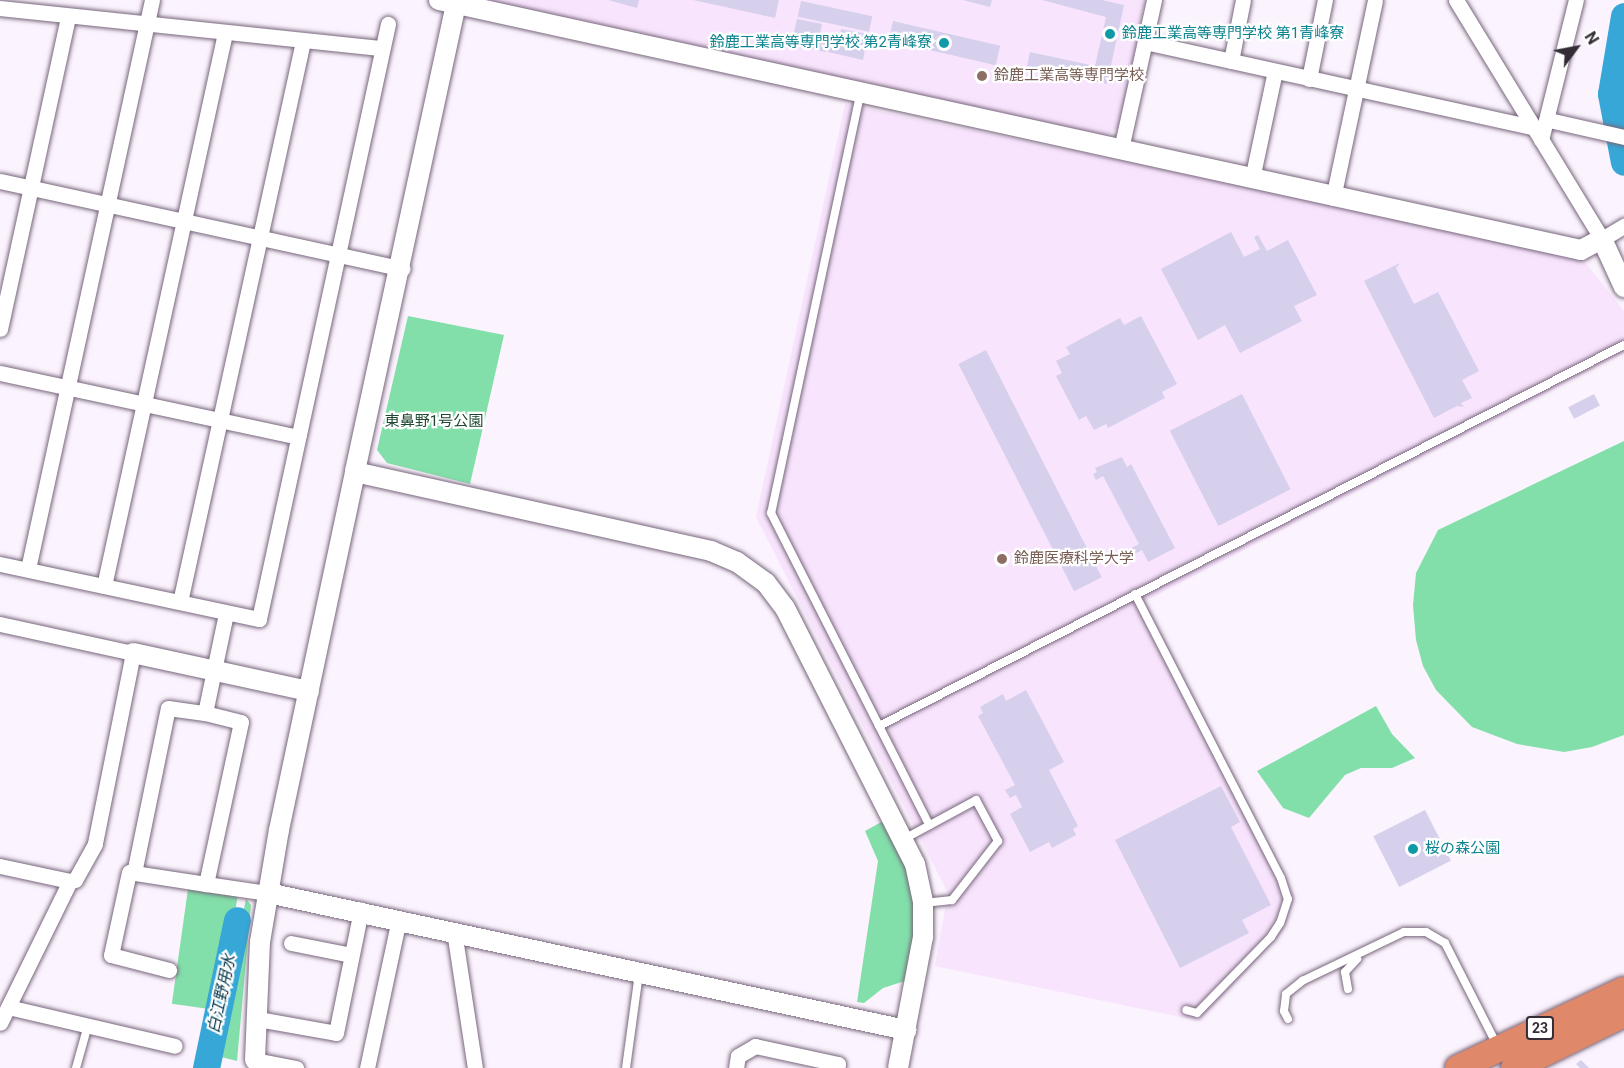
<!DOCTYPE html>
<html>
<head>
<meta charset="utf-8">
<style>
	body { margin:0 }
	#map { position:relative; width:1624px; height:1068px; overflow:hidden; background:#fbf3fd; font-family:Roboto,"Noto Sans JP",sans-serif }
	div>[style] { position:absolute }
	.built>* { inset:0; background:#f8e4fd }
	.green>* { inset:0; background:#83dfaa; transform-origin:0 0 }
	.river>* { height:27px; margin:-13.5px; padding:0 13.5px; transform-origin:13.5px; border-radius:13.5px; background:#36a7d6 }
	.building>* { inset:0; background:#d6d0ec; transform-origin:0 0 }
	.roads { filter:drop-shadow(0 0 2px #77667c) drop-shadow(0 0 2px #77667c) }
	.service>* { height:8px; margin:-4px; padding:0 4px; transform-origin:4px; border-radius:4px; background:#fff }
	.minor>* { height:15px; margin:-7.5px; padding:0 7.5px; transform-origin:7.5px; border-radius:7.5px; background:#fff }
	.tertiary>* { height:20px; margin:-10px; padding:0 10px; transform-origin:10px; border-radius:10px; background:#fff }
	.trunk>* { height:26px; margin:-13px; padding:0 13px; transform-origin:13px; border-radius:13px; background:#e0886a }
	.dots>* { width:16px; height:16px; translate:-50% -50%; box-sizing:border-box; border:3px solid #fff; border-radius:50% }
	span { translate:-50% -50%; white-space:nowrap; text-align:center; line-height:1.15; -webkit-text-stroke:4.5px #fff; paint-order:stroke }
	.shield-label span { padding:2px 4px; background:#fff; border:2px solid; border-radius:4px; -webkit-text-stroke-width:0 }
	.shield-label { font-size:14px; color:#342d36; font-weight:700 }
	.culture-label { font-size:15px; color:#0d838f }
	.left { translate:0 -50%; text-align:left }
	.right { translate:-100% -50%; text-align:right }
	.education-label { font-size:15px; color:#785e54 }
	.park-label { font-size:15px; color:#1f4731 }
	.water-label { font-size:16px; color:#05374b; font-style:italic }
	.north { position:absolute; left:1546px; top:18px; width:60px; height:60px; -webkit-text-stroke:4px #fff; paint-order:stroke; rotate:58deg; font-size:16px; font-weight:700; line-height:24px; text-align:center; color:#342d36 }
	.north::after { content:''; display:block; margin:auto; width:21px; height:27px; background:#342d36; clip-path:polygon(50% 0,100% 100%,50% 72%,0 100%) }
</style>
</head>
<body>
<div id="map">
	<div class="built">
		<i style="clip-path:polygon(485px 0,1145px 0,1120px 127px,1104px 136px)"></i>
		<i style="clip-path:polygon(845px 104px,1579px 255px,1624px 311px,1624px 353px,1145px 601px,1295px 896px,1284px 931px,1200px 1021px,935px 966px,948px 893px,756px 517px)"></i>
	</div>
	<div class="green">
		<i style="clip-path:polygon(408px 316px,504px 335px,470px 484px,387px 463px,377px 450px)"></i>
		<i style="clip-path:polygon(1624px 441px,1624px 735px,1592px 747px,1564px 752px,1517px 744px,1472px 727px,1436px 690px,1423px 666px,1416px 640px,1413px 605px,1416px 573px,1438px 530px)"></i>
		<i style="clip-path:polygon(1376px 706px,1392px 734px,1415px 758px,1392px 768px,1361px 768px,1345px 775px,1309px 818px,1283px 808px,1257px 771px)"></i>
		<i style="clip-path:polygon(885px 820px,907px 864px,916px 922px,908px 980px,883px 988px,864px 1003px,857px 1002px,878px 861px,865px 831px)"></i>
		<i style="left:188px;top:889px;width:50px;height:116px;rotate:8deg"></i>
		<i style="clip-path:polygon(246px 899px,251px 905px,237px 1061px,213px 1055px)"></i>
	</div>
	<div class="river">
		<i style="left:1624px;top:16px;width:79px;rotate:99.5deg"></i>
		<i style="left:1611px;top:94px;width:69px;rotate:79.2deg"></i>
		<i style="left:206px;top:1068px;width:151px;rotate:-78.2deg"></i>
	</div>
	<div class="building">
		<i style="clip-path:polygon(608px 0,639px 0,637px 8px)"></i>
		<i style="clip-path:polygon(693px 0,779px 0,775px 18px)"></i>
		<i style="clip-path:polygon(963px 0,992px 0,990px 7px)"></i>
		<i style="clip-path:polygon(1042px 0,1102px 0,1124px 5px,1107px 84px,1027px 66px,1030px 52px,1095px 66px,1106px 17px)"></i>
		<i style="left:801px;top:1px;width:73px;height:16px;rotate:12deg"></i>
		<i style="clip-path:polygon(797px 19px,822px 24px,819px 39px,828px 41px,826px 52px,791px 45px)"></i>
		<i style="left:893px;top:21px;width:110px;height:20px;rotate:13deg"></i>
		<i style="clip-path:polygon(841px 29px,868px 34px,863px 60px,828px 52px,831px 41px,838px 43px)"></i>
		<i style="clip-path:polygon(1231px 232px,1244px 257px,1260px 249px,1254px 237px,1258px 235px,1267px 251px,1288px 240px,1317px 295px,1294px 306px,1302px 321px,1240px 353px,1225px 325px,1198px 340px,1161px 269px)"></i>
		<i style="clip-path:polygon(1400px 263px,1396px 268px,1414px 304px,1438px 292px,1479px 371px,1462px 380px,1472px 398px,1461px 403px,1464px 407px,1457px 406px,1434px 418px,1364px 281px)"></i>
		<i style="clip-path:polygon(1141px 316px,1177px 384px,1162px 392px,1165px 398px,1108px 428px,1106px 424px,1094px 430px,1086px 416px,1079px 420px,1056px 376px,1062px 373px,1056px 361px,1070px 354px,1066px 347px,1120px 318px,1124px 325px)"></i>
		<i style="left:986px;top:350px;width:255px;height:31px;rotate:63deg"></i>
		<i style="left:1242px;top:394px;width:107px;height:81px;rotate:63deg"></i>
		<i style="left:1594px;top:394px;width:13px;height:29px;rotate:63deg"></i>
		<i style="clip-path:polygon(1122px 457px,1127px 467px,1131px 464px,1175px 548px,1148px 562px,1142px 550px,1133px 555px,1130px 549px,1139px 544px,1103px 476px,1096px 480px,1093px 474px,1097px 472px,1095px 468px)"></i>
		<i style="clip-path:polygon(1026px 690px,1064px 762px,1049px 770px,1078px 826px,1073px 829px,1076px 835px,1052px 848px,1049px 842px,1030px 852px,1010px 814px,1022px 807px,1016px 795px,1010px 798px,1005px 790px,1015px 785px,978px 716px,983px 713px,980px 707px,1003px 694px,1006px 701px)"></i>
		<i style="clip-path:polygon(1221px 786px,1240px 822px,1231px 827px,1271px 905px,1242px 920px,1249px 933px,1180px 968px,1115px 840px)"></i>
		<i style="left:1425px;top:810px;width:57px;height:58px;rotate:63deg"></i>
		<i style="clip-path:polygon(1581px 1060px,1589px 1068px,1580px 1068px,1576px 1064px)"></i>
	</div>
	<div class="roads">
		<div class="service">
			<i style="left:860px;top:95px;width:427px;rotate:102deg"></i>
			<i style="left:771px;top:513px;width:350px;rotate:63.1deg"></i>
			<i style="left:1135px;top:594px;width:319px;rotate:62.8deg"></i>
			<i style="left:1281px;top:878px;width:22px;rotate:72deg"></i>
			<i style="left:1288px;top:899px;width:25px;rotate:108deg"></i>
			<i style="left:1280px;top:923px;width:17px;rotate:123deg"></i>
			<i style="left:1271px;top:937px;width:106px;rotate:134.2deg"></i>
			<i style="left:1197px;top:1013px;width:11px;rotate:-165deg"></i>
			<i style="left:879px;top:726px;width:837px;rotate:-27.09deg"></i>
			<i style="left:904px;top:839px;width:82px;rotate:-28.4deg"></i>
			<i style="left:976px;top:800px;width:47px;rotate:61.8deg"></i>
			<i style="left:998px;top:841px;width:75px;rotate:127.9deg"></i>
			<i style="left:952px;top:900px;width:28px;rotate:174deg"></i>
			<i style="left:1348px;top:989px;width:17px;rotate:-100deg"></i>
			<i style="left:1345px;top:972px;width:18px;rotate:-47deg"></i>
			<i style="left:1288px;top:1019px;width:9px;rotate:-117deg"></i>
			<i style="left:1284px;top:1011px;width:17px;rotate:-83deg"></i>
			<i style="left:1286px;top:994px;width:21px;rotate:-39deg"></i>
			<i style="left:1302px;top:981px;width:113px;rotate:-25.7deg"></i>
			<i style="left:1404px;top:932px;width:22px"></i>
			<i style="left:1426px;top:932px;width:22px;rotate:30deg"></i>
			<i style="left:1445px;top:943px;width:117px;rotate:63deg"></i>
			<i style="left:76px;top:1068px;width:45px;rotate:-74.4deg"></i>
			<i style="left:626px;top:1068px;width:96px;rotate:-82.2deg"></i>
		</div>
		<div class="minor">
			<i style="left:1456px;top:0;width:280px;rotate:58.6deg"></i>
			<i style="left:1602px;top:239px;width:26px;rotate:-31deg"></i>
			<i style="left:0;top:8px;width:384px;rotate:6deg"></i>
			<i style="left:1145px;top:42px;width:396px;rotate:12.4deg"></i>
			<i style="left:1231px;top:61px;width:62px;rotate:-78.9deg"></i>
			<i style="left:1309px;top:79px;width:81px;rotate:-78.6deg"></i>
			<i style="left:1549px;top:120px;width:77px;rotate:12.8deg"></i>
			<i style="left:1541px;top:140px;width:144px;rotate:-76deg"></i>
			<i style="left:1121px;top:149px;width:153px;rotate:-77.5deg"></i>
			<i style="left:1252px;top:179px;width:110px;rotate:-78deg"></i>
			<i style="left:0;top:181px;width:412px;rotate:12.3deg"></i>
			<i style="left:1333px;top:198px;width:202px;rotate:-78deg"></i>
			<i style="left:0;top:329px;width:320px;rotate:-77.7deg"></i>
			<i style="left:0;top:373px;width:305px;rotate:12.1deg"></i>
			<i style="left:0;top:564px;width:265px;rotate:12deg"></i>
			<i style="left:259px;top:619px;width:609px;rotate:-77.77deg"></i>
			<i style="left:28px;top:569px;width:582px;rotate:-77.71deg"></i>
			<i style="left:104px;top:586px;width:566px;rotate:-77.66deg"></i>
			<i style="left:180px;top:602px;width:574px;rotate:-77.63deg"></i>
			<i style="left:0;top:624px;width:136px;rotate:12.3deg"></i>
			<i style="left:133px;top:653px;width:195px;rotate:101.3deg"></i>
			<i style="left:95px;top:844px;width:41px;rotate:119.1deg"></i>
			<i style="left:75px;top:880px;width:5px;rotate:169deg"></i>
			<i style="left:70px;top:881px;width:158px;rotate:116.2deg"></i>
			<i style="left:205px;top:713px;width:37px;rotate:14deg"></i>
			<i style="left:241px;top:722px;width:166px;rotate:102.2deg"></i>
			<i style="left:206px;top:884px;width:73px;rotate:-171.3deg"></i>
			<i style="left:134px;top:873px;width:168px;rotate:-78.4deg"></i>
			<i style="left:168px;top:708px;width:37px;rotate:8deg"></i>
			<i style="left:205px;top:713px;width:102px;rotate:-78.1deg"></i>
			<i style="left:0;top:866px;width:72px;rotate:12.1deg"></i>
			<i style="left:129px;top:872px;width:85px;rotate:102.2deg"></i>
			<i style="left:111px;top:955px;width:60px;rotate:14.5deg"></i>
			<i style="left:206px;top:884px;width:63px;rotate:8.3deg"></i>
			<i style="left:454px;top:931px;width:139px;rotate:81.3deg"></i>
			<i style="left:291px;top:943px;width:61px;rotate:11.3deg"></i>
			<i style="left:8px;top:1007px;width:171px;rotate:13.1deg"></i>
			<i style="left:258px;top:1019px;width:79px;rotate:10.2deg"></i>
			<i style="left:336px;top:1033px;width:126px;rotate:-78.5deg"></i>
			<i style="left:255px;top:1060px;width:42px;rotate:11deg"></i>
			<i style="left:367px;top:1068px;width:152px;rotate:-77.9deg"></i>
			<i style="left:736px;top:1068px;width:12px;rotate:-81deg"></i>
			<i style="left:738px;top:1056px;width:20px;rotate:-30deg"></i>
			<i style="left:755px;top:1046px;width:85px;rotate:12.2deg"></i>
			<i style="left:838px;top:1064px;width:4px;rotate:104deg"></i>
		</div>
		<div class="tertiary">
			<i style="left:439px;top:0;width:1169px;rotate:12.35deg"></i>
			<i style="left:1581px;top:250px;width:24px;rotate:-28deg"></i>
			<i style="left:1602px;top:239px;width:53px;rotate:65.4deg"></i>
			<i style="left:456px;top:4px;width:479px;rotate:102.2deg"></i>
			<i style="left:355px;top:472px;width:365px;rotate:12.5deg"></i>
			<i style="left:711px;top:551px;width:28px;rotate:23deg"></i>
			<i style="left:737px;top:562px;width:36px;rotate:36deg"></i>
			<i style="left:766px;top:583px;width:31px;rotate:53deg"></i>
			<i style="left:785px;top:608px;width:287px;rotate:63.1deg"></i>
			<i style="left:915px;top:864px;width:40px;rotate:78deg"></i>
			<i style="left:923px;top:903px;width:34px;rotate:90deg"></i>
			<i style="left:923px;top:937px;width:133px;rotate:100.8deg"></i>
			<i style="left:133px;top:653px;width:180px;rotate:12.2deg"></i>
			<i style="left:268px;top:893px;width:653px;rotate:12.12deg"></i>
			<i style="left:255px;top:1060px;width:118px;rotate:-87.6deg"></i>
			<i style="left:260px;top:942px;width:114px;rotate:-80.4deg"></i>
			<i style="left:279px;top:830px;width:366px;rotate:-78deg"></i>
		</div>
		<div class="trunk">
			<i style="left:1458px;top:1068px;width:183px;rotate:-25.2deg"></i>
			<i style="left:1514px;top:1068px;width:123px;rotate:-26.1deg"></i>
		</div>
	</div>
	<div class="dots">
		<i style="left:1110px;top:34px;background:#0f9aa8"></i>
		<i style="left:944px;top:43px;background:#0f9aa8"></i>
		<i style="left:982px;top:76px;background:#8d6e63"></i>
		<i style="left:1002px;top:559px;background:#8d6e63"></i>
		<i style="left:1413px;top:849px;background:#0f9aa8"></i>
	</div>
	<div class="shield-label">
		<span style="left:1540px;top:1028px">23</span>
	</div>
	<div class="culture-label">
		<span class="left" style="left:1122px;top:34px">鈴鹿工業高等専門学校 第1青峰寮</span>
		<span class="right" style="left:932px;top:43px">鈴鹿工業高等専門学校 第2青峰寮</span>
		<span class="left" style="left:1425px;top:849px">桜の森公園</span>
	</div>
	<div class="education-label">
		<span class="left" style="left:994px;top:76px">鈴鹿工業高等専門学校</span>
		<span class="left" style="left:1014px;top:559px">鈴鹿医療科学大学</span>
	</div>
	<div class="park-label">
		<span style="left:434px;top:422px">東鼻野1号公園</span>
	</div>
	<div class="water-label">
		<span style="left:222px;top:994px;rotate:-78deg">白江野用水</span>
	</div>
	<div class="north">N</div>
</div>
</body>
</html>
